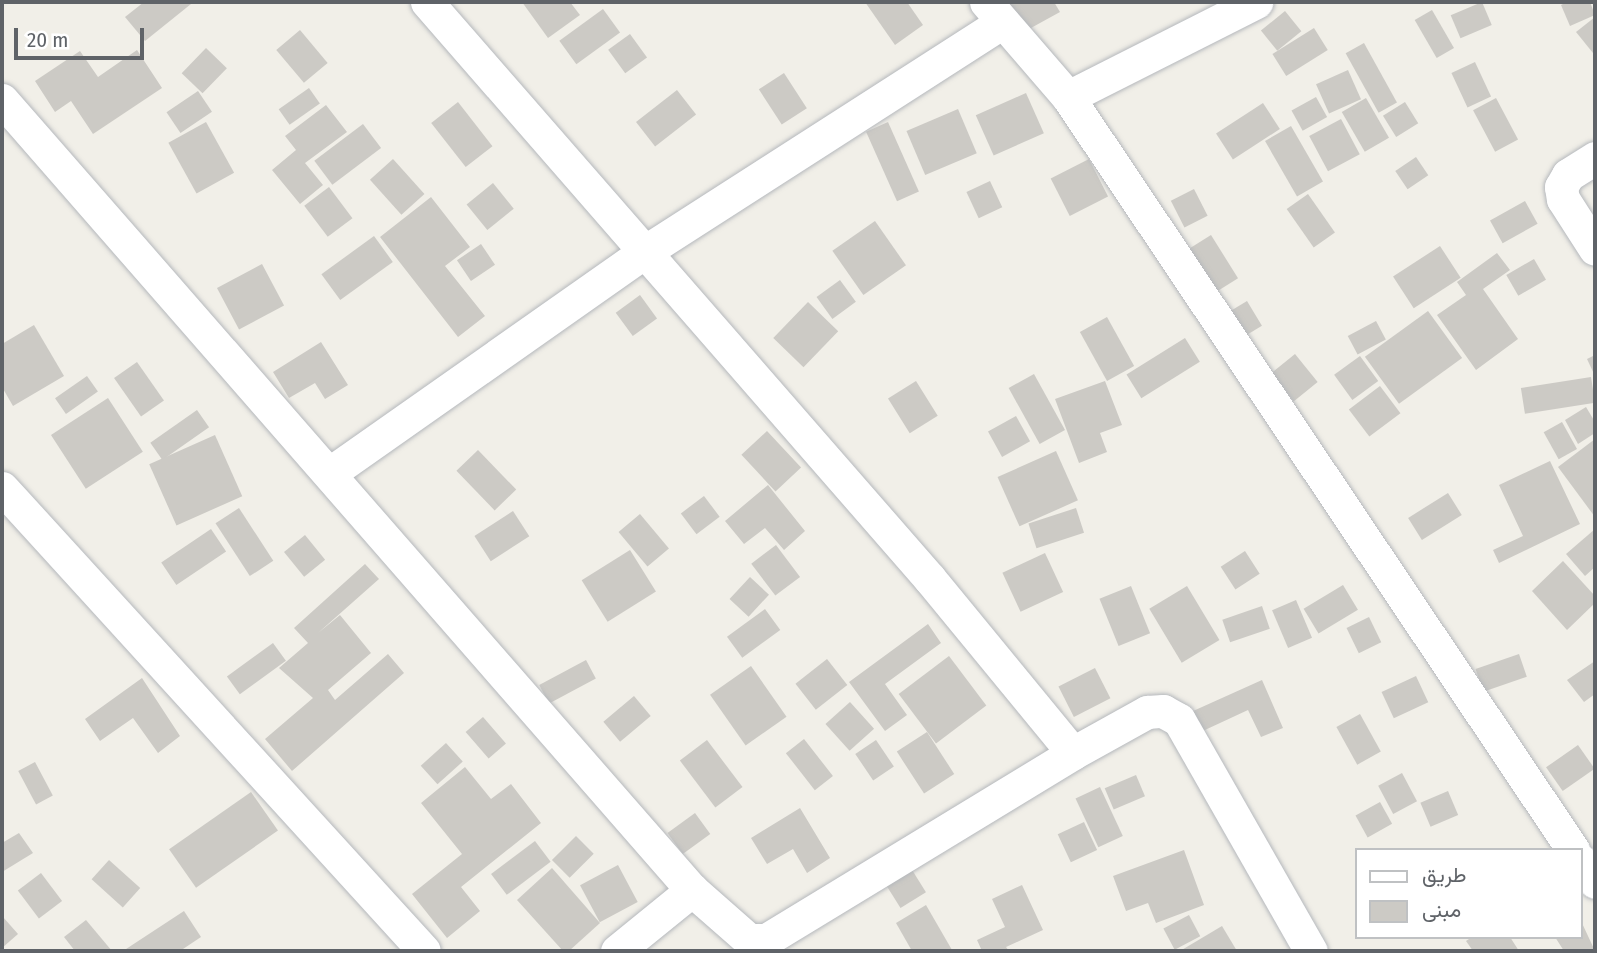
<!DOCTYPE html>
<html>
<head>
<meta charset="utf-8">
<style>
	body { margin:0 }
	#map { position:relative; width:1597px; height:953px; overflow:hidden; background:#f1efe8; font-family:"Fira Sans Condensed",Vazirmatn,sans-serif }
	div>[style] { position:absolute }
	.building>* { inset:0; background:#cccac5; transform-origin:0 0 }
	.roads { filter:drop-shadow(0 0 2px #b5b8bc) drop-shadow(0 0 2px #b5b8bc) }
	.street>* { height:33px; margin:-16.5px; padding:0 16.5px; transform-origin:16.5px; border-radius:16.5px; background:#fff }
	span { translate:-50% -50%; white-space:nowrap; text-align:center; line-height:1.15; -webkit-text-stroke:5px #fff; paint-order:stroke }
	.frame { position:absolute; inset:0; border:4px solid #5f6368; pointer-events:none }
	.legend { position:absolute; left:1355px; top:848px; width:228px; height:91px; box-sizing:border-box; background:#fff; border:2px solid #bfc1c3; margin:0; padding:9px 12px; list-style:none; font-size:21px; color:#5f6368 }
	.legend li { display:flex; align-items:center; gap:14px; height:35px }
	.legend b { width:35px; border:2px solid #bfc1c3 }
	.scale { position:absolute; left:14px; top:28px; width:130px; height:32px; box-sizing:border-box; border:4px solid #5f6368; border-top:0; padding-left:9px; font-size:21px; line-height:24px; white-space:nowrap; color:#5f6368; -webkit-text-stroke:5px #fff; paint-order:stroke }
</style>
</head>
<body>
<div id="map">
	<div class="building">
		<i style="clip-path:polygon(144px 2px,189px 2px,191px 4px,145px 41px,125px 17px)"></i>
		<i style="clip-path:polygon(522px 2px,570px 2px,580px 15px,548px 38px)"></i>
		<i style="clip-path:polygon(865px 2px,907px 2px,923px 25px,895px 45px)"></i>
		<i style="clip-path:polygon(1003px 2px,1054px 2px,1060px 12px,1020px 34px)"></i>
		<i style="left:1482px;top:2px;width:25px;height:34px;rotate:67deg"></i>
		<i style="clip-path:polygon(1567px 2px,1590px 2px,1595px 15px,1570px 26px,1561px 5px)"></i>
		<i style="left:603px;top:9px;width:29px;height:54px;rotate:54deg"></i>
		<i style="left:1432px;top:10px;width:44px;height:20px;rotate:60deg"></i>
		<i style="left:1285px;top:11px;width:26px;height:31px;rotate:51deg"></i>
		<i style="clip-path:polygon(1595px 17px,1595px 51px,1593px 53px,1576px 32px)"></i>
		<i style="left:1314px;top:28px;width:26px;height:49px;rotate:58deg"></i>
		<i style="left:300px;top:30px;width:43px;height:31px;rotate:50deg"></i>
		<i style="left:630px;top:34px;width:29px;height:27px;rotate:54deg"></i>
		<i style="left:1364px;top:43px;width:68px;height:21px;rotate:61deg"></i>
		<i style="left:206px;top:48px;width:29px;height:35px;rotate:44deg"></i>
		<i style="clip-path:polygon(137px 50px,162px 88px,93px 134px,71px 101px,55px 112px,35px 81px,80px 51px,98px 77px)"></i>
		<i style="left:1475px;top:62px;width:38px;height:26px;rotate:65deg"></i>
		<i style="left:1348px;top:70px;width:32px;height:35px;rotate:66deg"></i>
		<i style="left:784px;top:73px;width:42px;height:30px;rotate:57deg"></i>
		<i style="left:309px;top:88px;width:19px;height:37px;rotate:55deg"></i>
		<i style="left:677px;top:90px;width:31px;height:52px;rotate:52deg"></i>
		<i style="left:198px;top:91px;width:25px;height:38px;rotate:56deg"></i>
		<i style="left:1026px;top:93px;width:44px;height:55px;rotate:66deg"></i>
		<i style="left:1316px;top:97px;width:23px;height:28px;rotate:61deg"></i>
		<i style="left:1366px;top:98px;width:46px;height:28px;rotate:60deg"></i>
		<i style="left:1496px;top:98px;width:47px;height:26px;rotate:62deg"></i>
		<i style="left:458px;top:102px;width:56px;height:34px;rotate:52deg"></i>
		<i style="left:1405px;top:102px;width:25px;height:26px;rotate:58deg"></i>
		<i style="left:1263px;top:103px;width:31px;height:56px;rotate:57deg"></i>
		<i style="clip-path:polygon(326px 105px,347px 132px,305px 163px,323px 185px,300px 204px,272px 170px,296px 150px,285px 136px)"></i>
		<i style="left:958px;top:109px;width:48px;height:56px;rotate:67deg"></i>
		<i style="left:1341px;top:119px;width:40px;height:36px;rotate:62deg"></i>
		<i style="left:206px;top:122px;width:58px;height:43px;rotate:61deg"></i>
		<i style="left:888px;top:122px;width:76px;height:24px;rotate:66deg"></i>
		<i style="left:363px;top:124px;width:30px;height:61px;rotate:53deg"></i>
		<i style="left:1291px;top:126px;width:64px;height:30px;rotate:60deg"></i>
		<i style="left:1416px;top:157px;width:22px;height:25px;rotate:56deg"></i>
		<i style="left:393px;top:159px;width:47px;height:31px;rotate:48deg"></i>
		<i style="left:1089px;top:159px;width:42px;height:43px;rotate:63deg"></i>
		<i style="left:990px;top:181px;width:29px;height:26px;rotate:65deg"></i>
		<i style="left:493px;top:183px;width:33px;height:34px;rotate:51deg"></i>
		<i style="left:329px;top:187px;width:39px;height:31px;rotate:53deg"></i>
		<i style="left:1194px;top:189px;width:30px;height:26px;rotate:63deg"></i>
		<i style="left:1308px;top:194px;width:47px;height:26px;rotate:55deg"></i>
		<i style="clip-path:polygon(431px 197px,470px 247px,445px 266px,485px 316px,458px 337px,380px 237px)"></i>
		<i style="left:1525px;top:201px;width:26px;height:40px;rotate:61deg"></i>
		<i style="left:875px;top:221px;width:54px;height:52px;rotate:55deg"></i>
		<i style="left:1211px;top:235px;width:51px;height:32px;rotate:58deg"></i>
		<i style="left:374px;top:236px;width:32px;height:65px;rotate:54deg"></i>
		<i style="left:481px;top:244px;width:25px;height:29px;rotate:56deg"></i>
		<i style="left:1440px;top:246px;width:38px;height:56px;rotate:57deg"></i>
		<i style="clip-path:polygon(1497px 253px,1510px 270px,1483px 289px,1518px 339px,1476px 370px,1437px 315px,1466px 295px,1457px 282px)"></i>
		<i style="left:1534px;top:259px;width:24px;height:32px;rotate:60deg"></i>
		<i style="left:262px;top:264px;width:47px;height:51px;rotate:62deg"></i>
		<i style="left:840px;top:280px;width:27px;height:29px;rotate:54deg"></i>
		<i style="left:640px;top:295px;width:29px;height:30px;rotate:54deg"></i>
		<i style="left:1247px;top:301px;width:29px;height:27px;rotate:59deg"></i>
		<i style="left:808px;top:302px;width:42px;height:50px;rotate:44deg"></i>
		<i style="left:1428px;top:311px;width:58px;height:78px;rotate:54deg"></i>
		<i style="left:1107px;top:317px;width:56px;height:31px;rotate:61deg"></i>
		<i style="left:1376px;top:321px;width:21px;height:32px;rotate:62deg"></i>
		<i style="clip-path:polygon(34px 325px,64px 376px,13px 406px,2px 387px,2px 344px)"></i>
		<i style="left:1185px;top:338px;width:28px;height:69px;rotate:58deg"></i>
		<i style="clip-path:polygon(321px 342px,348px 385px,325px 399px,315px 383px,289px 398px,273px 372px)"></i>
		<i style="left:1295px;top:354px;width:36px;height:31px;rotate:51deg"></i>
		<i style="clip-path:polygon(1595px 355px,1595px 376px,1587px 359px)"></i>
		<i style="left:1360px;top:356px;width:31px;height:32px;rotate:54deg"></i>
		<i style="left:137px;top:362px;width:47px;height:28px;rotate:55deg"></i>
		<i style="left:1034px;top:374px;width:64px;height:29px;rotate:61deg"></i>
		<i style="left:87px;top:376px;width:19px;height:39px;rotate:55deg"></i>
		<i style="left:1591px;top:377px;width:26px;height:71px;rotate:81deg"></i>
		<i style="left:916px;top:381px;width:41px;height:33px;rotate:58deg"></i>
		<i style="clip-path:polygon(1105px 381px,1122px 425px,1100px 433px,1107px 452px,1079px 463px,1055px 399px)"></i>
		<i style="left:1380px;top:386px;width:34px;height:39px;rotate:53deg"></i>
		<i style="left:108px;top:398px;width:64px;height:68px;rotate:57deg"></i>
		<i style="clip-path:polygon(1586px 407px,1595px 422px,1595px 433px,1578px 444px,1565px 420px)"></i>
		<i style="left:197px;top:410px;width:21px;height:57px;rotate:55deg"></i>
		<i style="left:1016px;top:416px;width:29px;height:32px;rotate:61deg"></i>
		<i style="left:1562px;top:422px;width:31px;height:21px;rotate:61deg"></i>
		<i style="left:767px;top:431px;width:50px;height:35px;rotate:47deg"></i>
		<i style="left:215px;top:435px;width:67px;height:72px;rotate:66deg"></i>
		<i style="clip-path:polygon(1595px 439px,1595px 517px,1558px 467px)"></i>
		<i style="left:478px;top:450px;width:55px;height:30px;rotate:46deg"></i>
		<i style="left:1056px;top:451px;width:54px;height:64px;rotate:66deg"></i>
		<i style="clip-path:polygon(1550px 461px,1580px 524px,1499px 563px,1493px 550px,1523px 536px,1499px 485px)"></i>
		<i style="clip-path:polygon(768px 485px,805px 531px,784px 550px,765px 528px,744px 544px,725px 521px)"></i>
		<i style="left:1448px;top:493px;width:26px;height:47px;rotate:58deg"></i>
		<i style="left:704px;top:496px;width:26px;height:29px;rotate:53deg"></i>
		<i style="left:239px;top:508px;width:63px;height:28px;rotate:57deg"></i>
		<i style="left:1076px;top:508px;width:26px;height:50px;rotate:72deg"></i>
		<i style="left:513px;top:511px;width:30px;height:46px;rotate:57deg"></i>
		<i style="left:640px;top:514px;width:45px;height:28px;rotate:50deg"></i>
		<i style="left:211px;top:529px;width:27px;height:60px;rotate:56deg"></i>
		<i style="clip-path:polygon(1595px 529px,1595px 567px,1585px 576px,1566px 554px)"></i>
		<i style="left:305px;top:535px;width:32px;height:27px;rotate:51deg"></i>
		<i style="left:776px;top:545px;width:40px;height:31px;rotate:53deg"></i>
		<i style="left:630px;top:550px;width:49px;height:57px;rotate:58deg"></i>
		<i style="left:1245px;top:551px;width:27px;height:29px;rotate:57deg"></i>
		<i style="left:1045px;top:553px;width:43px;height:47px;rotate:65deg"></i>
		<i style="clip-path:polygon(1563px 561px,1595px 596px,1595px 603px,1567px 630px,1532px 591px)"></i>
		<i style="clip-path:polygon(365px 564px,379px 579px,318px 633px,340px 615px,371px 653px,328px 690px,335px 700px,388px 654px,404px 673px,292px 771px,265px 739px,313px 698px,279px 668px,308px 643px,294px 628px)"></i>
		<i style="left:750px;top:577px;width:26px;height:30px;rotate:43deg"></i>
		<i style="left:1343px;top:585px;width:29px;height:46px;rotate:59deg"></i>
		<i style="left:1131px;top:586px;width:51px;height:34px;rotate:68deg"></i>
		<i style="left:1187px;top:586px;width:63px;height:44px;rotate:59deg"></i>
		<i style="left:1296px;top:600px;width:41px;height:26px;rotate:67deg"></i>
		<i style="left:1262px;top:606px;width:24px;height:42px;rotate:71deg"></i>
		<i style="left:765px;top:609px;width:26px;height:47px;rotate:54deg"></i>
		<i style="left:1369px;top:617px;width:28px;height:25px;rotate:64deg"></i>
		<i style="clip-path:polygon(928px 624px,941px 643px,885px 684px,907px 715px,885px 731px,849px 682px)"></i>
		<i style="left:273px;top:643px;width:22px;height:57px;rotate:54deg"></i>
		<i style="left:1519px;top:654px;width:24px;height:46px;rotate:71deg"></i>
		<i style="left:949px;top:656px;width:62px;height:63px;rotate:53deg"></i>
		<i style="left:827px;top:659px;width:33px;height:40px;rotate:52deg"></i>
		<i style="left:586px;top:660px;width:21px;height:53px;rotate:62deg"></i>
		<i style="clip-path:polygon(1595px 661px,1595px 694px,1584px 702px,1567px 680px)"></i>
		<i style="left:751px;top:666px;width:62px;height:50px;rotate:55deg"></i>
		<i style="left:1095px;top:668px;width:34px;height:41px;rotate:63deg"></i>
		<i style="left:1416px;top:676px;width:29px;height:38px;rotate:65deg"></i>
		<i style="clip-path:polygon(142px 678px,180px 736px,158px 753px,133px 718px,100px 741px,85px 719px)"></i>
		<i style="clip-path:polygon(1262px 680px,1283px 728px,1261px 737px,1248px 710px,1192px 736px,1182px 716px)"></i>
		<i style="left:634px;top:696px;width:26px;height:40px;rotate:50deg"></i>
		<i style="left:850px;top:702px;width:36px;height:33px;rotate:48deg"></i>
		<i style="left:1360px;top:714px;width:43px;height:27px;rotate:61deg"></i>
		<i style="left:483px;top:717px;width:35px;height:23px;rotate:49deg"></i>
		<i style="left:927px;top:732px;width:50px;height:36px;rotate:57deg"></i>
		<i style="left:804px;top:739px;width:47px;height:23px;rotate:52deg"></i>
		<i style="left:707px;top:740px;width:59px;height:34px;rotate:53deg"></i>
		<i style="left:876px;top:740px;width:32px;height:25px;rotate:56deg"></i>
		<i style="left:446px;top:743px;width:25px;height:34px;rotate:48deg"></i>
		<i style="left:1578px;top:745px;width:29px;height:39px;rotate:55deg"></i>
		<i style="left:35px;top:762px;width:38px;height:19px;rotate:62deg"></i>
		<i style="clip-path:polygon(465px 767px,491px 799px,511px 784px,541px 823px,461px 887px,480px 911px,447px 938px,412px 894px,462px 854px,421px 803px)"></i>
		<i style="left:1402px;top:773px;width:32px;height:27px;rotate:62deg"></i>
		<i style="left:1136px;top:775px;width:23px;height:34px;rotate:67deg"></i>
		<i style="left:1100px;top:787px;width:54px;height:27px;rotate:65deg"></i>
		<i style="left:1448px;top:791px;width:26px;height:30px;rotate:67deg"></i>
		<i style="left:251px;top:792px;width:47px;height:100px;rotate:55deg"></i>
		<i style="left:1380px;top:802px;width:25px;height:28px;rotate:61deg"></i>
		<i style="clip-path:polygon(800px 808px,830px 858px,807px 873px,793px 849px,767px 864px,751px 838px)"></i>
		<i style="left:695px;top:813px;width:26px;height:34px;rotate:54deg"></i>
		<i style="left:1084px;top:822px;width:31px;height:29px;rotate:65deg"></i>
		<i style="clip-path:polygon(19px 833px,33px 853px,2px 872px,2px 843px)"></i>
		<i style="left:576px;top:836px;width:25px;height:34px;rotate:45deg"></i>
		<i style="left:535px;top:841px;width:26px;height:55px;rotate:53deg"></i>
		<i style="clip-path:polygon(1184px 850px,1204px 905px,1156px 923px,1148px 903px,1126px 911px,1113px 876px)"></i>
		<i style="left:109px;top:860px;width:42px;height:26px;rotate:42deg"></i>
		<i style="left:618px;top:865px;width:42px;height:43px;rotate:62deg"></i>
		<i style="left:909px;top:865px;width:32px;height:30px;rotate:58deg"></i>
		<i style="clip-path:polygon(552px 868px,600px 923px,569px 951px,563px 951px,517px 900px)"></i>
		<i style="left:41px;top:873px;width:35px;height:29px;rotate:53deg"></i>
		<i style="clip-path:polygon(1022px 885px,1043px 930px,1006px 947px,1009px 951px,982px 951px,977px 940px,1005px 927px,992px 899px)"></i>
		<i style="clip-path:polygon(926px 905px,952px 950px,951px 951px,912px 951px,896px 923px)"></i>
		<i style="clip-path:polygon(184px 911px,201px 937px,180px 951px,123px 951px)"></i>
		<i style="left:1189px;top:915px;width:24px;height:29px;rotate:62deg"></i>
		<i style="clip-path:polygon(3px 917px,18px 934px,2px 948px,2px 918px)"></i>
		<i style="clip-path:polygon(86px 920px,112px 951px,75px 951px,64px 937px)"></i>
		<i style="clip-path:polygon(1581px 921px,1595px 951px,1564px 951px,1555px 937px,1581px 937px)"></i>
		<i style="clip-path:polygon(1222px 926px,1237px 951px,1180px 951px)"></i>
		<i style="clip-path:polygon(1472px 937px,1510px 937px,1519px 951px,1473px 951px,1466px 941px)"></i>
	</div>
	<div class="roads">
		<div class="street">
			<i style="left:427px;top:2px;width:765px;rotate:48.92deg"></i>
			<i style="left:930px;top:579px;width:225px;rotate:50.6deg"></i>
			<i style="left:986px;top:2px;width:125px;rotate:49.2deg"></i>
			<i style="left:1068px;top:97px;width:907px;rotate:56.15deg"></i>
			<i style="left:1068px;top:97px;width:211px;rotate:-26.8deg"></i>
			<i style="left:2px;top:100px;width:1049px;rotate:48.87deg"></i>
			<i style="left:692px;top:890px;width:76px;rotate:41.3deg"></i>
			<i style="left:749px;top:940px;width:17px"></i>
			<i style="left:766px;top:940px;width:359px;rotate:-31.3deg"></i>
			<i style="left:1073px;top:753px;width:85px;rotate:-29deg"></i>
			<i style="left:1147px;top:712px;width:16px;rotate:-4deg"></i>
			<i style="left:1163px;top:711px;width:18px;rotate:29deg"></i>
			<i style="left:1179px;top:720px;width:266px;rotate:60.3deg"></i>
			<i style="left:1595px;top:158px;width:32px;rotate:148deg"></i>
			<i style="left:1568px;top:175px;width:14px;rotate:120deg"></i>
			<i style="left:1561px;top:187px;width:12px;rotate:81deg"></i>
			<i style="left:1563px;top:199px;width:59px;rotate:57.4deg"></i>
			<i style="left:330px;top:473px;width:386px;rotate:-35.1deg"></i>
			<i style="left:646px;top:251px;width:424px;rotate:-32.7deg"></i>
			<i style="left:2px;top:488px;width:626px;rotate:47.65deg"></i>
			<i style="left:1581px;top:861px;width:25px;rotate:56deg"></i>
			<i style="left:617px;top:951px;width:97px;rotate:-39.1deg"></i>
		</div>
	</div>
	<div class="frame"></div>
	<ul class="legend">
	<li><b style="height:9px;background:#fff"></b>طريق</li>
	<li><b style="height:19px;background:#cccac5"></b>مبنى</li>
	</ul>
	<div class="scale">20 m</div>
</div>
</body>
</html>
